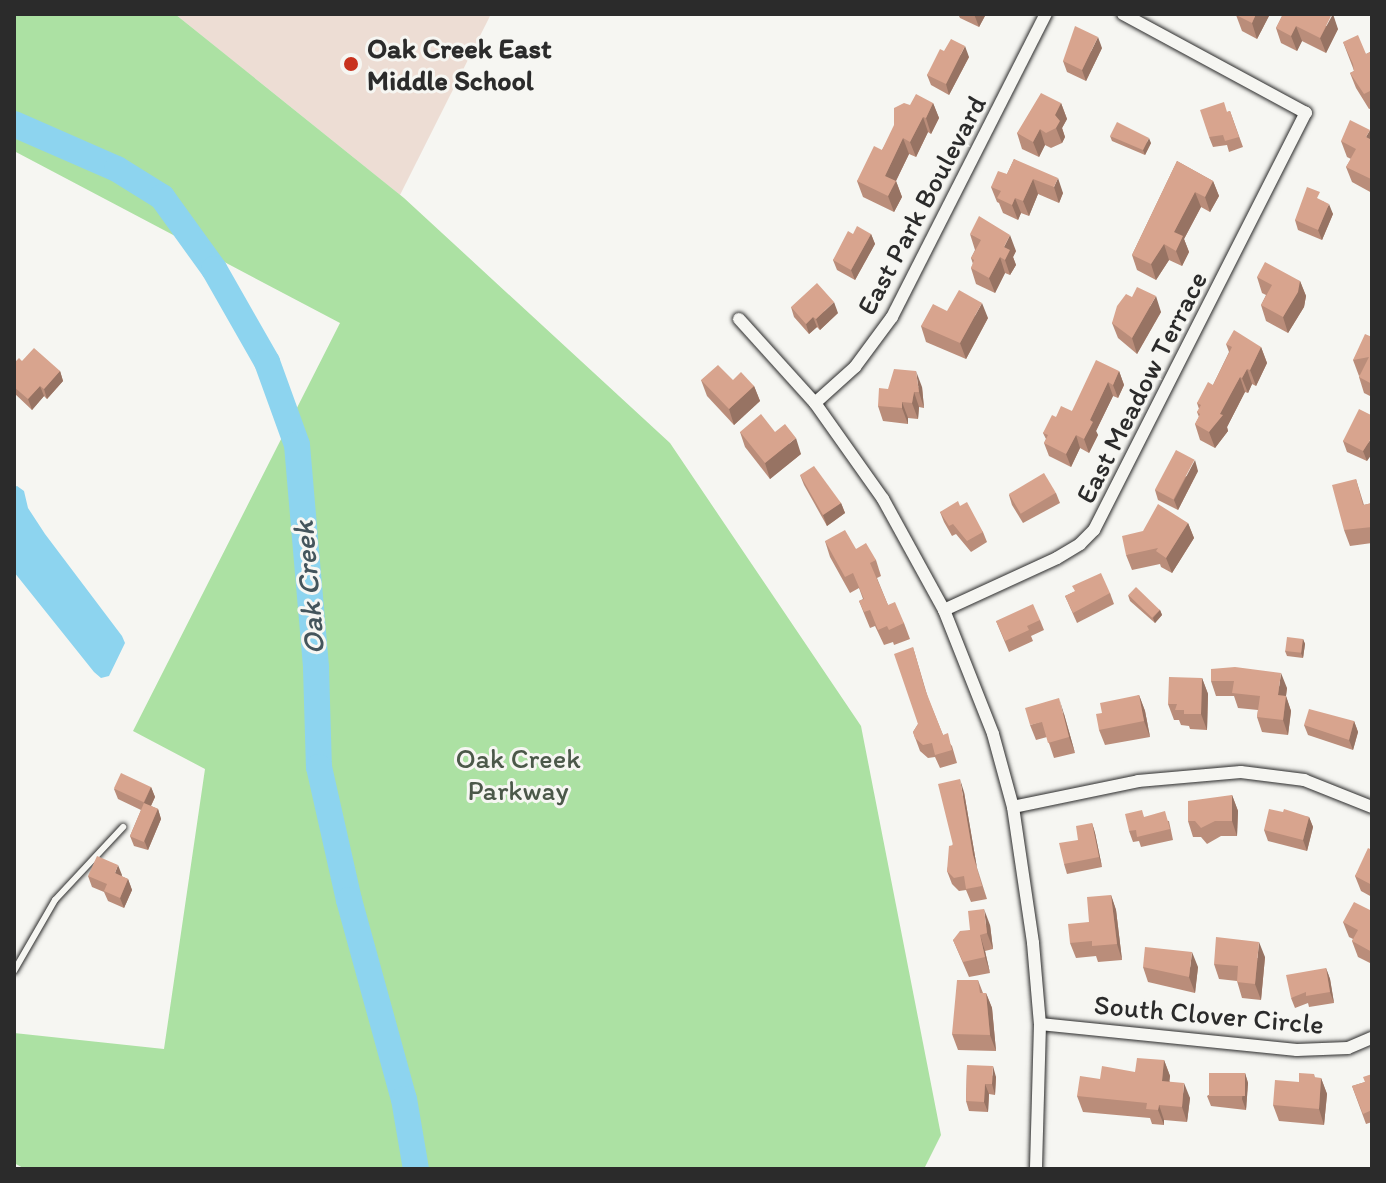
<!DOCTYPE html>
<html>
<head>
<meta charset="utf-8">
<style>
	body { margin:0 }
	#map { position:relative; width:1386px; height:1183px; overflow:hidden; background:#f6f6f2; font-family:Itim,sans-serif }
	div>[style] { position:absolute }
	.built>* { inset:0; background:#edddd4 }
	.green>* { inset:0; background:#ace1a3 }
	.water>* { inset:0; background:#8dd4ef }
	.river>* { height:26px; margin:-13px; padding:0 13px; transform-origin:13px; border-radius:13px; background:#8dd4ef }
	.roads { filter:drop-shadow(0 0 2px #2b2b2b) drop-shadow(0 0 2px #2b2b2b) }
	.lane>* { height:6px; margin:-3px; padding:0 3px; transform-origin:3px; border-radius:3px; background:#f6f6f2 }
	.street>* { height:12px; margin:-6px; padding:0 6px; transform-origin:6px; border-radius:6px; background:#f6f6f2 }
	.wall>* { inset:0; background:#ba8d7a }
	.shaded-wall>* { inset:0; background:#977363 }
	.building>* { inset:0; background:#d8a48e; transform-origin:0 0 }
	.dots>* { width:22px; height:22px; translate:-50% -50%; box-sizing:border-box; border:4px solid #f6f6f2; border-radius:50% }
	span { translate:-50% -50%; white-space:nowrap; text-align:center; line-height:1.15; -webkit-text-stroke:6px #f6f6f2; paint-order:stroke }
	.poi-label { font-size:28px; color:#2b2b2b; font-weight:700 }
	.left { translate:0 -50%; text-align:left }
	.street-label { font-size:28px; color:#2b2b2b }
	.park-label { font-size:28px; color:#4b5849 }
	.water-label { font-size:30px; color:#44555c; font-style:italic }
	.frame { position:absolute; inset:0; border:16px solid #2b2b2b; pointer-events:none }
</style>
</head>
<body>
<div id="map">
	<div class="built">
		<i style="clip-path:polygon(175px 14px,491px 14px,400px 195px)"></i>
	</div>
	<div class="green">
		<i style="clip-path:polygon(14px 14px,175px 14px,404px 198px,670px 443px,861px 726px,941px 1135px,924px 1169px,25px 1169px,14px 1163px,14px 1033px,164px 1049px,205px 769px,133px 731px,340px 323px,14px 151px)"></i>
	</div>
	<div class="water">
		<i style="clip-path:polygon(17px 486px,24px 491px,28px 508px,45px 534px,122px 636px,125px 643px,109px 676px,101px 678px,94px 672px,14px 572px,14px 487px)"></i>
	</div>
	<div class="river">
		<i style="left:14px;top:124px;width:112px;rotate:23.6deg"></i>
		<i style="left:117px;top:169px;width:53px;rotate:31.9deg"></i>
		<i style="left:162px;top:197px;width:89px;rotate:54.2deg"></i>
		<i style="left:214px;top:269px;width:107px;rotate:60.3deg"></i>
		<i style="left:267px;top:362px;width:88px;rotate:70.1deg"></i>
		<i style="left:297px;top:445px;width:224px;rotate:85.1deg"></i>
		<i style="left:316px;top:668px;width:99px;rotate:88.3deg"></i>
		<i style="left:319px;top:767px;width:136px;rotate:77.3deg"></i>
		<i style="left:349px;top:900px;width:206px;rotate:74.6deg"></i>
		<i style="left:404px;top:1099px;width:71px;rotate:80.3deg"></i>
	</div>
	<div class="roads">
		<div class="lane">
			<i style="left:14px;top:971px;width:82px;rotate:-60deg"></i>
			<i style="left:55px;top:900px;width:100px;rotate:-47deg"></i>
		</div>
		<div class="street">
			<i style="left:739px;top:319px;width:113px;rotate:47.9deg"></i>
			<i style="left:815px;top:403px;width:118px;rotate:54.7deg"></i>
			<i style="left:883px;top:499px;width:127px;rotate:61.2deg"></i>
			<i style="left:944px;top:610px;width:133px;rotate:68.4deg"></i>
			<i style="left:993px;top:734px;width:76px;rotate:74.7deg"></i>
			<i style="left:1013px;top:807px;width:137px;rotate:81.6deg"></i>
			<i style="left:1033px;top:943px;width:81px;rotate:85.1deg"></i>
			<i style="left:1040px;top:1024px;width:145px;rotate:91.6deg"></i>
			<i style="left:815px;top:403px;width:54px;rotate:-42deg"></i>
			<i style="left:855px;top:367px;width:62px;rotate:-53.5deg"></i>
			<i style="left:892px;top:317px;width:340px;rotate:-63.1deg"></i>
			<i style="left:944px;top:610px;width:124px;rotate:-24.7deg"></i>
			<i style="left:1057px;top:558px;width:27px;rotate:-31deg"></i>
			<i style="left:1080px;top:544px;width:20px;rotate:-45deg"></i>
			<i style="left:1094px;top:530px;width:468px;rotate:-63.1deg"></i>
			<i style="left:1306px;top:113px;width:208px;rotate:-151.6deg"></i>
			<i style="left:1013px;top:807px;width:128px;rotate:-11.7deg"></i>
			<i style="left:1138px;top:781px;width:103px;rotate:-5deg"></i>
			<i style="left:1241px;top:772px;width:64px;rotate:7.2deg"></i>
			<i style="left:1304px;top:780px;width:73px;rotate:21.7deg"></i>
			<i style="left:1040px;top:1024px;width:258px;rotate:5.8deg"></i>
			<i style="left:1297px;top:1050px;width:51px;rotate:-2.2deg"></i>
			<i style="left:1348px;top:1048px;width:26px;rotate:-23deg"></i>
		</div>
	</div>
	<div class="wall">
		<i style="clip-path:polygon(958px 14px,986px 14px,979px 27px,960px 18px)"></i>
		<i style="clip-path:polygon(1237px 14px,1270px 14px,1257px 39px,1242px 31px,1236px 15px)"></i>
		<i style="clip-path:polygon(1283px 14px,1338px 29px,1326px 53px,1302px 41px,1297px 51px,1281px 43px,1276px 28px)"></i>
		<i style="clip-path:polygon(1343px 42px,1366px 54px,1372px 51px,1372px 108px,1369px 109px,1356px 88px,1350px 73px,1354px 71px,1353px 68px)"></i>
		<i style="clip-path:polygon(1102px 48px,1086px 81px,1067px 72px,1063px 61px)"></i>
		<i style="clip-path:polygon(944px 51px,969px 57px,949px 95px,931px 85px,927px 75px)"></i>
		<i style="clip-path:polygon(933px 103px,939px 118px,931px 134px,928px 132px,916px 157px,909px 154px,896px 181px,902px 197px,894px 212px,863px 197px,857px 181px,882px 150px,910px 105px)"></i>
		<i style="clip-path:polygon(1061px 103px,1067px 119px,1062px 128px,1065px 137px,1062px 143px,1051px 148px,1045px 145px,1039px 157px,1022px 149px,1017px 133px)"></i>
		<i style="clip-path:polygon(1230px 111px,1243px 147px,1229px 152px,1227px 145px,1213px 147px,1209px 137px,1227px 112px)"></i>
		<i style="clip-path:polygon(1110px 136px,1151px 143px,1145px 155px,1112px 141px)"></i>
		<i style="clip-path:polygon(1372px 137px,1372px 193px,1352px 182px,1346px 167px,1351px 159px,1347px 157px,1341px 141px)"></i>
		<i style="clip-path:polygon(1014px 159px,1063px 193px,1059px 203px,1038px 194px,1029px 216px,1021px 213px,1018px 220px,1003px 213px,999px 203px,997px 202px,991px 187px,1007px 174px)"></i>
		<i style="clip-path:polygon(1177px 161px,1213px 181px,1219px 196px,1210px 212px,1201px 207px,1184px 239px,1189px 252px,1182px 266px,1169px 260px,1156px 280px,1137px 270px,1132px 255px)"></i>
		<i style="clip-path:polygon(1323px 201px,1333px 214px,1322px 240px,1298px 230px,1295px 220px)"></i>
		<i style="clip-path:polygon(853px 234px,871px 234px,875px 244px,855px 280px,837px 270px,833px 260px)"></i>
		<i style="clip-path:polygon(970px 234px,1016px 251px,1013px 257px,1016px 265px,1010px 275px,1005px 273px,995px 293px,976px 284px,971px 268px,973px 264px,971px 258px,975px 250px)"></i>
		<i style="clip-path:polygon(1257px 277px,1300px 281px,1306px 296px,1304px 307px,1288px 333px,1266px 321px,1261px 305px,1266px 295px,1262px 293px)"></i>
		<i style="clip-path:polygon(1132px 297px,1161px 312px,1137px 354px,1118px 338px,1112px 323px)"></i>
		<i style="clip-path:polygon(791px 307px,838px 313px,820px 330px,817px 327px,809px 334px,794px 317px)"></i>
		<i style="clip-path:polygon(947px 311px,988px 318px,966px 359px,926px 342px,921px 326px)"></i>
		<i style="clip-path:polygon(1372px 337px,1372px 397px,1364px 393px,1359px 377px,1360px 375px,1359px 376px,1353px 360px)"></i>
		<i style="clip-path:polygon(1226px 344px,1261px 347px,1267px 363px,1256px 386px,1252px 384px,1248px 393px,1245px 392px,1227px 427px,1228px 431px,1215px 448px,1200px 440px,1195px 424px,1199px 417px,1197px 412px,1199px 409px,1197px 403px,1213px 385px,1229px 352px)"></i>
		<i style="clip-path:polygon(22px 361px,60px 371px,63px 381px,47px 399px,44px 396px,32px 410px,14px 393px,14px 363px)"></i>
		<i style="clip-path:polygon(1119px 371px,1124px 385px,1118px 398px,1113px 396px,1096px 431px,1098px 435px,1089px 453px,1080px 448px,1071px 467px,1049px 456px,1044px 443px,1046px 439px,1043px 433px,1056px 417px,1072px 411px)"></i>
		<i style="clip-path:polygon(701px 380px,733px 380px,754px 386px,760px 401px,734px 425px,707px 396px)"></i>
		<i style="clip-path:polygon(922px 387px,924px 408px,919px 407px,918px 419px,908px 418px,908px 424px,883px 421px,878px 406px,888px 389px)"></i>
		<i style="clip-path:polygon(1371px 415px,1367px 461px,1347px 452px,1343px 441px)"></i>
		<i style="clip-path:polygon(740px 432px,775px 432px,801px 454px,770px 479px,745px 447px)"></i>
		<i style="clip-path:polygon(1198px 471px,1178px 510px,1158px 500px,1155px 490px)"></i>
		<i style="clip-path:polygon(800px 475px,841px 503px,845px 513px,827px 526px,804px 485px)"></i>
		<i style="clip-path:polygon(1356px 479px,1364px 505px,1372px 503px,1372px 543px,1350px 546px,1344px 530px)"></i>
		<i style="clip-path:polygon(1056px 493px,1060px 503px,1023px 523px,1012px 505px,1009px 495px)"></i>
		<i style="clip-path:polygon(960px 506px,983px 532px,987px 542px,971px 552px,956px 534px,952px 536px,944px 522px,940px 512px)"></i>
		<i style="clip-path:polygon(1188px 523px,1194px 538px,1172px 573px,1161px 567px,1160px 564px,1132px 570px,1126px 555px)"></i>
		<i style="clip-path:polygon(825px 541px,856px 549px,876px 560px,881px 576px,877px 578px,888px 605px,904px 623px,910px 639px,894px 645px,893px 642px,884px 645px,875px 626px,870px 628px,865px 616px,859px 601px,863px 599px,859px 588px,850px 593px,830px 557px)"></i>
		<i style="clip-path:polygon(1074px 592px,1110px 593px,1114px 604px,1077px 623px,1065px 596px)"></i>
		<i style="clip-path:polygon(1128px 595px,1160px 610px,1162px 615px,1155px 623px,1130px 601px)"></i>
		<i style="clip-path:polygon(1040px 620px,1044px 630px,1031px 636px,1033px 641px,1009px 652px,996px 621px)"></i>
		<i style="clip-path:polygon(1303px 639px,1305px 644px,1303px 658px,1287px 656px,1285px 651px)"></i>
		<i style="clip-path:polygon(913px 647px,928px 698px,943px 735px,952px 746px,957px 763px,940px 768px,935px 757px,928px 758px,920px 751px,913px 732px,918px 724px)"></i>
		<i style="clip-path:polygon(1211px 669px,1287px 688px,1286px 696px,1291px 711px,1288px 735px,1262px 732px,1257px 717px,1258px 710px,1238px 708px,1234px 696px,1216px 696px,1211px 681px)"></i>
		<i style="clip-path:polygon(1202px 678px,1208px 694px,1207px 730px,1190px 729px,1189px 726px,1181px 725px,1179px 720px,1174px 720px,1168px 704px)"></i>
		<i style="clip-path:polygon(1139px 695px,1145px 711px,1150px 737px,1105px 745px,1099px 730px,1102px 713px)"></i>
		<i style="clip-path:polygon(1064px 714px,1075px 753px,1054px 758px,1047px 737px,1036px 740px,1030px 725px)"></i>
		<i style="clip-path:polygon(1354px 721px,1358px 732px,1353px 750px,1308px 735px,1304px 725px)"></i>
		<i style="clip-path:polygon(151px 787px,155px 797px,151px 806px,158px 809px,161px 819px,148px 850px,134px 846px,130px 836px,141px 810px,118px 799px,114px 789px)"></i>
		<i style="clip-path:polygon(964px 792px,977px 868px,987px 899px,971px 902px,966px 890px,959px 891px,952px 884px,947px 871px)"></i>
		<i style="clip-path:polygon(1232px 795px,1238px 811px,1237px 836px,1221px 836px,1207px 844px,1201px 837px,1193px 837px,1188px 821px)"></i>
		<i style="clip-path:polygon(1283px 812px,1309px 817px,1313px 827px,1307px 851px,1268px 841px,1264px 830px)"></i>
		<i style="clip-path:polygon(1145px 817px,1169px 821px,1173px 840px,1141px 847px,1139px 841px,1133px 842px,1129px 831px)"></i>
		<i style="clip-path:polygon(1092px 823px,1095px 833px,1102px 867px,1067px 874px,1064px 864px,1078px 840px)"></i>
		<i style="clip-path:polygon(1372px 850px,1372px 897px,1361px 891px,1355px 876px)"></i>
		<i style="clip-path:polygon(122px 875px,121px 876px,128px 879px,132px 890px,124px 908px,108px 901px,104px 892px,92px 887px,88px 876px)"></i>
		<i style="clip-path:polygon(1111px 895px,1116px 910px,1122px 960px,1098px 962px,1096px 956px,1076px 958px,1070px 943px,1089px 922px)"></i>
		<i style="clip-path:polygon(1372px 911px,1372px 964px,1358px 957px,1352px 941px,1353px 939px,1349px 937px,1343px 922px)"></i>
		<i style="clip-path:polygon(990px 925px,993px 949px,985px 951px,990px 973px,969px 977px,953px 940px,970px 930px)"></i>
		<i style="clip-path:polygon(1265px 957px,1261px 1000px,1242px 998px,1237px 981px,1219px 979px,1214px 964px)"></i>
		<i style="clip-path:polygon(1143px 967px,1198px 967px,1195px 993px,1148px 982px)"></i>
		<i style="clip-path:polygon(1326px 968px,1330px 979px,1334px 1003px,1309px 1007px,1308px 1003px,1295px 1008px,1291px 998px)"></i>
		<i style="clip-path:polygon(978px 980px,983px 993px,986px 993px,992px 1008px,996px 1051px,958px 1050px,952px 1034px)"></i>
		<i style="clip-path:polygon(1164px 1060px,1170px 1076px,1169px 1081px,1190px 1098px,1187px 1122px,1164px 1120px,1164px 1125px,1152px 1124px,1150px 1118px,1083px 1112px,1077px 1096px,1100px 1079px,1135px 1072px)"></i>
		<i style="clip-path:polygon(967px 1065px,996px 1077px,995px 1095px,989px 1094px,988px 1112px,969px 1111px,966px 1101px)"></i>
		<i style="clip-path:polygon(1245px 1073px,1248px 1083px,1246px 1110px,1211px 1106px,1207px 1096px)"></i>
		<i style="clip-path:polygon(1314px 1074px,1315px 1078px,1321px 1078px,1327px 1094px,1324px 1125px,1279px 1121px,1273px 1105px,1299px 1082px)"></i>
		<i style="clip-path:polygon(1372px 1074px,1372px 1122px,1366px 1124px,1352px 1086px,1365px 1082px)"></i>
	</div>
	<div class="shaded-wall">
		<i style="clip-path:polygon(974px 14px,986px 14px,979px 27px)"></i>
		<i style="clip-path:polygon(1256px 14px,1270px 14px,1257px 39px,1252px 23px)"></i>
		<i style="clip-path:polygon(1333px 14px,1338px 29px,1326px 53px,1320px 38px)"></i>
		<i style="clip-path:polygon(1296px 26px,1302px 41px,1297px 51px,1291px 36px)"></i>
		<i style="clip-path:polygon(1098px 37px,1102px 48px,1086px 81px,1082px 70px)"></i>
		<i style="clip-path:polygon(965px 46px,969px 57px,949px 95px,946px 84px)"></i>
		<i style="clip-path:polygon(933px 103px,939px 118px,931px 134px,926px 118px)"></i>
		<i style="clip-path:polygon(1061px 103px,1067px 119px,1062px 128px,1065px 137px,1062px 143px,1056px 128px,1055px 115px)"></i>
		<i style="clip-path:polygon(923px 117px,928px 132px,916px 157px,910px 142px)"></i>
		<i style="clip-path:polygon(1040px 129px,1045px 145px,1039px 157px,1033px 142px)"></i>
		<i style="clip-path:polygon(1370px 130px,1372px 137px,1372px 152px,1366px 137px)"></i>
		<i style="clip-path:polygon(903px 138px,909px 154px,891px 191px,885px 176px)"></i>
		<i style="clip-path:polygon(1149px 138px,1151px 143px,1145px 155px,1143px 150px)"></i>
		<i style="clip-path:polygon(1058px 178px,1063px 193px,1059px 203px,1054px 187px)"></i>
		<i style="clip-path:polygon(1033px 179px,1038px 194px,1029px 216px,1023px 201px)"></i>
		<i style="clip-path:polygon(896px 181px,902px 197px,894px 212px,888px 196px)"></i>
		<i style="clip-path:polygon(1213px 181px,1219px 196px,1210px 212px,1205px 197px)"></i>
		<i style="clip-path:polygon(1195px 192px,1201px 207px,1184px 239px,1189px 252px,1182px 266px,1176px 251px,1174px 232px)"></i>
		<i style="clip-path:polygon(1015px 198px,1021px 213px,1018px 220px,1012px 205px)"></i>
		<i style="clip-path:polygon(1329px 204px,1333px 214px,1322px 240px,1318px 230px)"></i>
		<i style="clip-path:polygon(871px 234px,875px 244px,855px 280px,851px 270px)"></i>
		<i style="clip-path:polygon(1010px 235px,1016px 251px,1013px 257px,1016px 265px,1010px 275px,1005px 260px,1004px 247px)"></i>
		<i style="clip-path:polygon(1164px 244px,1169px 260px,1156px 280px,1151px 264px)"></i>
		<i style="clip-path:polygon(1000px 257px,1005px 273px,995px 293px,989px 278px)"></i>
		<i style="clip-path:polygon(1300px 281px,1306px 296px,1304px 307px,1288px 333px,1283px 317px)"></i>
		<i style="clip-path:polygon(1156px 296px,1161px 312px,1137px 354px,1132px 338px)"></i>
		<i style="clip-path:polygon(834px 302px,838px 313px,820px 330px,816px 319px)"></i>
		<i style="clip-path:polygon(982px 303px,988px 318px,966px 359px,960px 343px)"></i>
		<i style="clip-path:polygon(813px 317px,817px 327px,809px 334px,806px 324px)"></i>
		<i style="clip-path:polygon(1261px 347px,1267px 363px,1256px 386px,1250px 370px)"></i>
		<i style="clip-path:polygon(1247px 369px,1252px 384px,1248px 393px,1242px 378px)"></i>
		<i style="clip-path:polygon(60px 371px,63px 381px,47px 399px,44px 389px)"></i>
		<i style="clip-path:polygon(916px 371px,922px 387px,924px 408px,919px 392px)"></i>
		<i style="clip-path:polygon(1119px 371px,1124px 385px,1118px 398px,1113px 385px)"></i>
		<i style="clip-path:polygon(1240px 377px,1245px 392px,1227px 427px,1228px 431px,1215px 448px,1209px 432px)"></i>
		<i style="clip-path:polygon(1108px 382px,1113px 396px,1096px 431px,1098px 435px,1089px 453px,1084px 439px,1090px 420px)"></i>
		<i style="clip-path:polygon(40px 386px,44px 396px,32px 410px,28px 399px)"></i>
		<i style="clip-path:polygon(754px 386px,760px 401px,734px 425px,729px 409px)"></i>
		<i style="clip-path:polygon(914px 392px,919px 407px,918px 419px,912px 403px)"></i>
		<i style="clip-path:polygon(902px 402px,908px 418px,908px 424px,902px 408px)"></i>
		<i style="clip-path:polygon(1076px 435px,1080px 448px,1071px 467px,1066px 454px)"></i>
		<i style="clip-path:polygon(1372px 437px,1372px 454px,1367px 461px,1363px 451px)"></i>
		<i style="clip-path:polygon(796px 438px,801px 454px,770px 479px,765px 463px)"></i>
		<i style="clip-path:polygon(1195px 460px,1198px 471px,1178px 510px,1174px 500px)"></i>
		<i style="clip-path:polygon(841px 503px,845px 513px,827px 526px,823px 515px)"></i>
		<i style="clip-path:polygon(1188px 523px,1194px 538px,1172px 573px,1166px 558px)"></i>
		<i style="clip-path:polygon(1160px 610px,1162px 615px,1155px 623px,1153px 618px)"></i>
		<i style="clip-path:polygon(1303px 639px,1305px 644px,1303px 658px,1301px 653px)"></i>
		<i style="clip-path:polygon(1281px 673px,1287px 688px,1284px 710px,1278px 695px)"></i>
		<i style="clip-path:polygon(1202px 678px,1208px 694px,1207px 730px,1201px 714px)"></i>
		<i style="clip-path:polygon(1139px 695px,1145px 711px,1150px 737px,1144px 721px)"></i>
		<i style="clip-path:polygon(1286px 696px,1291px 711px,1288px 735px,1283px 720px)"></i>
		<i style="clip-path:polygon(1059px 698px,1064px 714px,1075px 753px,1069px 737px)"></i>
		<i style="clip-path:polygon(1354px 721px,1358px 732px,1353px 750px,1349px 740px)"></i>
		<i style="clip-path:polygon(960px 779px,964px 792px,977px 868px,987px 899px,973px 855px)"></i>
		<i style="clip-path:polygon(151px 787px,155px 797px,147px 814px,144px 803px)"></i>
		<i style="clip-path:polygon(1232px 795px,1238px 811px,1237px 836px,1232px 821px)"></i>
		<i style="clip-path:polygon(158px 809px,161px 819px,148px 850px,144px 840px)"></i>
		<i style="clip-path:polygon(1309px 817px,1313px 827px,1307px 851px,1303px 840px)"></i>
		<i style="clip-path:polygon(1092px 823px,1095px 833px,1102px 867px,1099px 857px)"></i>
		<i style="clip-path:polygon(118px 865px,122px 875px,118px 884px,115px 873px)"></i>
		<i style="clip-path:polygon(128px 879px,132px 890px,124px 908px,120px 898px)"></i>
		<i style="clip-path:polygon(1111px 895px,1116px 910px,1122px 960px,1117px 944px)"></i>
		<i style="clip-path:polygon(984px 909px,990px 925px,993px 949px,987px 933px)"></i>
		<i style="clip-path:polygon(980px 935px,985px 951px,990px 973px,985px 957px)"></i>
		<i style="clip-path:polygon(1259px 942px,1265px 957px,1261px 1000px,1255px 984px)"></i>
		<i style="clip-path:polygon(1192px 952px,1198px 967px,1195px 993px,1189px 977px)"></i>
		<i style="clip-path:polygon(1326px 968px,1330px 979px,1334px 1003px,1330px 992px)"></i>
		<i style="clip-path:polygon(986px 993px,992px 1008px,996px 1051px,990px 1035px)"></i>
		<i style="clip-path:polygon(1164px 1060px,1170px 1076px,1168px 1096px,1162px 1081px)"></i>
		<i style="clip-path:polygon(993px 1066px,996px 1077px,995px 1095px,992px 1084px)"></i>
		<i style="clip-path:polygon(1245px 1073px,1248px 1083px,1246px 1110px,1242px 1099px)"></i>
		<i style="clip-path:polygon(1321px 1078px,1327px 1094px,1324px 1125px,1319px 1109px)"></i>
		<i style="clip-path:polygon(1184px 1083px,1190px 1098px,1187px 1122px,1182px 1107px)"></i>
		<i style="clip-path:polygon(985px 1084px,989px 1094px,988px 1112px,984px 1102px)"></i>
		<i style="clip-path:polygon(1159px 1105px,1164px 1120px,1164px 1125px,1158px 1110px)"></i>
	</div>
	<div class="building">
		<i style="clip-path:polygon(1237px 14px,1256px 14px,1252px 23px,1236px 15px)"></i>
		<i style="clip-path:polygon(1283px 14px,1332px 14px,1320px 38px,1296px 26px,1291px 36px,1276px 28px)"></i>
		<i style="clip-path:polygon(1075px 26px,1098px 37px,1082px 70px,1063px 61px)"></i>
		<i style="clip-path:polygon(1358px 35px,1366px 54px,1372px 51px,1372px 90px,1364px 94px,1350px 73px,1354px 71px,1353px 64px,1343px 42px)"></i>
		<i style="clip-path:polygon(951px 39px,965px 46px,946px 84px,927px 75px,940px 49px,944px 51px)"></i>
		<i style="clip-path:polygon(1041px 93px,1061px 103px,1055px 115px,1060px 121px,1056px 128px,1046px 133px,1040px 129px,1033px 142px,1017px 133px)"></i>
		<i style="clip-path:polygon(916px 94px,933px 103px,926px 118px,923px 117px,910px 142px,903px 138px,885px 176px,896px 181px,888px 196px,857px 181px,874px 146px,882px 150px,894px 125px,894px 108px,904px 103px,910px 105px)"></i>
		<i style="clip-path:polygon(1224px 102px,1227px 112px,1230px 111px,1239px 137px,1225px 141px,1223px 135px,1209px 137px,1200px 110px)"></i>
		<i style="clip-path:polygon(1350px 120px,1370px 130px,1366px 137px,1372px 140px,1372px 163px,1370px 166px,1372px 167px,1372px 177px,1371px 179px,1346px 167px,1356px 149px,1341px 141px)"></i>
		<i style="clip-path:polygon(1117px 122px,1149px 138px,1143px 150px,1110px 136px)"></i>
		<i style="clip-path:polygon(1014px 159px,1058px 178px,1054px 187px,1033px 179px,1023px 201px,1015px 198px,1012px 205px,997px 198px,1001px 191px,991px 187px,998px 171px,1007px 174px)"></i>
		<i style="clip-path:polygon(1177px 161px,1213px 181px,1205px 197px,1195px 192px,1174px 232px,1183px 236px,1176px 251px,1164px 244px,1151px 264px,1132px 255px)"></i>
		<i style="clip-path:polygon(1307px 187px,1320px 192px,1317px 198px,1329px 204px,1318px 230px,1295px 220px)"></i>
		<i style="clip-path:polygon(979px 216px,1010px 235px,1004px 247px,1010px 250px,1005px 260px,1000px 257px,989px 278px,971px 268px,974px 260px,971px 258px,981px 240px,970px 234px)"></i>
		<i style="clip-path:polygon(857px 226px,871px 234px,851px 270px,833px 260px,848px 231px,853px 234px)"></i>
		<i style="clip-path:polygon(1265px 262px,1300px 281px,1298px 292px,1283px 317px,1261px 305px,1272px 285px,1257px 277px)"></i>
		<i style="clip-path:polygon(817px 283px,834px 302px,816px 319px,813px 317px,806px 324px,791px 307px)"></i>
		<i style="clip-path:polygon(1137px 287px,1156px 296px,1132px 338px,1112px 323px,1117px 306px,1126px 294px,1132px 297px)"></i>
		<i style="clip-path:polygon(959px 290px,982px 303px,960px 343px,921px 326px,933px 304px,947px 311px)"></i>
		<i style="clip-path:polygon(1234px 330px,1261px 347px,1250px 370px,1247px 369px,1242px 378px,1240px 377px,1220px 414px,1223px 415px,1209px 432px,1195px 424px,1200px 414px,1197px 412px,1201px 405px,1197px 403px,1208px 382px,1213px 385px,1232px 347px,1226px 344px)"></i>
		<i style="clip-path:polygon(1365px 334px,1372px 337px,1372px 384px,1359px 377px,1369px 357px,1353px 360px)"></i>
		<i style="clip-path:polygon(34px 348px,60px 371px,44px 389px,40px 386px,28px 399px,14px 387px,14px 363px,19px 358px,22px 361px)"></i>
		<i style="clip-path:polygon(1096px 360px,1119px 371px,1113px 385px,1108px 382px,1090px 420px,1093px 422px,1084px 439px,1076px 435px,1066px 454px,1044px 443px,1048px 435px,1043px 433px,1052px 415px,1056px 417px,1061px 406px,1072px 411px)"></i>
		<i style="clip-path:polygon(718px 365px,733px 380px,741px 372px,754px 386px,729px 409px,701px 380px)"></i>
		<i style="clip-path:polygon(894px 369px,916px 371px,919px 392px,914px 392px,912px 403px,902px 402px,902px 408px,878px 406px,879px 388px,888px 389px)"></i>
		<i style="clip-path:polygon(1359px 409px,1371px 415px,1372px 413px,1372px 437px,1363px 451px,1343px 441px)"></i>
		<i style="clip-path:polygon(761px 414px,775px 432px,785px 424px,796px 438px,765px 463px,740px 432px)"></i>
		<i style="left:1176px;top:450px;width:21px;height:45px;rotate:28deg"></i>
		<i style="clip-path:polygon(814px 466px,841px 503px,823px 515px,800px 475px)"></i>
		<i style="left:1044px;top:473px;width:23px;height:41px;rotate:59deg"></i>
		<i style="clip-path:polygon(1356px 479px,1363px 505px,1372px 503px,1372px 527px,1344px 530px,1332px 485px)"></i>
		<i style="clip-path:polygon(958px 501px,960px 506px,967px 502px,983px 532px,967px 541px,953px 524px,949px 526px,940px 512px)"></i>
		<i style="clip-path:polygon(1158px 504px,1188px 523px,1166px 558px,1156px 551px,1158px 548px,1126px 555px,1122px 536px,1143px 531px)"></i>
		<i style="clip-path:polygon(845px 530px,856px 549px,866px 543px,876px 560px,870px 563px,888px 605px,895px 602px,904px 623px,889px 630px,887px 626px,878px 630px,870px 610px,864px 612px,859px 601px,864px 599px,853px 573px,845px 577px,825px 541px)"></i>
		<i style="clip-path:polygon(1101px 573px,1110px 593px,1073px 613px,1065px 596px,1075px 591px,1072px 586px)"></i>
		<i style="left:1136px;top:587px;width:33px;height:11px;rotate:44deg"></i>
		<i style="clip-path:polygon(1033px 604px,1040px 620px,1027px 626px,1029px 630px,1005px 641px,996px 621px)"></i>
		<i style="left:1287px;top:637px;width:16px;height:14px;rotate:7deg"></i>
		<i style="clip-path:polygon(913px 647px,925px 689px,943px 735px,948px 733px,952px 750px,935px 755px,932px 743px,923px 745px,915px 738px,913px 732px,918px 724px,894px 654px)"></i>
		<i style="clip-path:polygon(1235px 667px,1281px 673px,1278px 695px,1286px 696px,1283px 720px,1257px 717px,1260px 696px,1232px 693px,1234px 681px,1211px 681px,1211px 669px)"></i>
		<i style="clip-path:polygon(1169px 677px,1202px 678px,1201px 714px,1184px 714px,1184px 710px,1175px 710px,1177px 704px,1168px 704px)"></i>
		<i style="clip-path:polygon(1139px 695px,1144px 721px,1099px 730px,1096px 714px,1102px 713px,1100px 703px)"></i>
		<i style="clip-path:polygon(1059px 698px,1069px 737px,1048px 743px,1042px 722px,1030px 725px,1025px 708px)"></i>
		<i style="clip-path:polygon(1309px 709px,1354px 721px,1349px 740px,1304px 725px)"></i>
		<i style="left:121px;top:773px;width:33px;height:17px;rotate:25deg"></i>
		<i style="clip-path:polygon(960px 779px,973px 855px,982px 886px,966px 889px,964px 876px,954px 878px,947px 871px,949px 846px,953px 845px,938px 784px)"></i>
		<i style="clip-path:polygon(1232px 795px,1232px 821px,1215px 821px,1201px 828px,1195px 821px,1188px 821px,1188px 801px)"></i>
		<i style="left:144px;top:803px;width:15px;height:36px;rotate:23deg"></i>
		<i style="clip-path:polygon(1269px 809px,1283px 812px,1284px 809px,1309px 817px,1303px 840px,1264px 830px)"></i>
		<i style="clip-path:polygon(1142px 810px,1144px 817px,1165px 811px,1170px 829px,1137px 837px,1136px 830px,1129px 831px,1125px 814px)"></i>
		<i style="clip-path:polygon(1092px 823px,1099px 857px,1064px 864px,1059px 843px,1078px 840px,1076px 826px)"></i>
		<i style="clip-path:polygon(1368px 848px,1372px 850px,1372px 885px,1355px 876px)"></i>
		<i style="clip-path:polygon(97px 856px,118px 865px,115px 873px,128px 879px,120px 898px,104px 891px,107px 884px,88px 876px)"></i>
		<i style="clip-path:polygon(1111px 895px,1117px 944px,1092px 946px,1092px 941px,1070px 943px,1068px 924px,1089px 922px,1087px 897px)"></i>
		<i style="clip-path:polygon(1354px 902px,1372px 911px,1372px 952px,1352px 941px,1358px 930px,1343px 922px)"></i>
		<i style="clip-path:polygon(984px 909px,987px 933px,980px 935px,985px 957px,963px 962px,953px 940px,960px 931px,970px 930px,968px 911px)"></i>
		<i style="clip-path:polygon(1216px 937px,1259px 942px,1255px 984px,1237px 982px,1238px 966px,1214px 964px)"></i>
		<i style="clip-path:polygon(1145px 947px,1192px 952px,1189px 977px,1143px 967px)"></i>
		<i style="clip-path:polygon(1326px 968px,1330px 992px,1306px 996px,1306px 992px,1291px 998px,1286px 975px)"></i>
		<i style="clip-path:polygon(957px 980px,978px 980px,980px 993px,986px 993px,990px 1035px,952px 1034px)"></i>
		<i style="clip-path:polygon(1137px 1058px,1164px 1060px,1162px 1081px,1184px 1083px,1182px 1107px,1159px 1105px,1158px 1110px,1146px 1109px,1147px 1103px,1077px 1096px,1080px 1076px,1100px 1079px,1102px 1066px,1135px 1072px)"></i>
		<i style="clip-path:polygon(967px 1065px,993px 1066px,992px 1084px,985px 1084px,984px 1102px,966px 1101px)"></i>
		<i style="left:1209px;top:1073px;width:36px;height:23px"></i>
		<i style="clip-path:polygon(1299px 1073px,1314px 1074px,1314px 1077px,1321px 1078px,1319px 1109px,1273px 1105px,1275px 1080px,1299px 1082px)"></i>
		<i style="clip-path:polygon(1372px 1074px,1372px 1110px,1363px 1114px,1352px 1086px,1365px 1082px,1363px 1077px)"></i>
	</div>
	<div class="dots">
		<i style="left:351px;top:64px;background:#c8321e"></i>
	</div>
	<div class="poi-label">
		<span class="left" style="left:367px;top:64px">Oak Creek East<br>Middle School</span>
	</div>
	<div class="street-label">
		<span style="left:921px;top:205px;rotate:-62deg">East Park Boulevard</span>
		<span style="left:1141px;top:387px;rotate:-63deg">East Meadow Terrace</span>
		<span style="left:1209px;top:1014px;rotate:5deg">South Clover Circle</span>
	</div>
	<div class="park-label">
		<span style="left:518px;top:774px">Oak Creek<br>Parkway</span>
	</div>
	<div class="water-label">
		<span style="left:309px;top:588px;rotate:-95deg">Oak Creek</span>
	</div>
	<div class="frame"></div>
</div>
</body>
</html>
